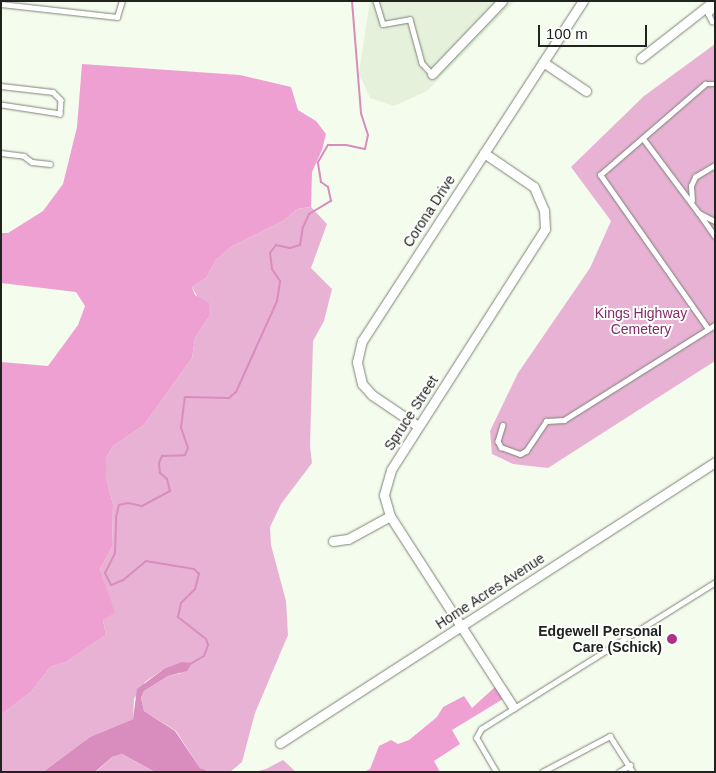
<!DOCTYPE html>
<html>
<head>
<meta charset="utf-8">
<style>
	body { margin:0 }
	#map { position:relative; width:716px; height:773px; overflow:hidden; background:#f4fced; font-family:Helvetica,sans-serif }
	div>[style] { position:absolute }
	.built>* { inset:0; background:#e5f1db }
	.green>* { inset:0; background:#e8b2d4 }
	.forest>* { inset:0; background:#efa0d3 }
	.water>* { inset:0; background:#d98cbe }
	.stream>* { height:2px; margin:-1px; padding:0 1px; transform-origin:1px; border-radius:1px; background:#d98cbe }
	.roads { filter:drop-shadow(0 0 1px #7b8375) drop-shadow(0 0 1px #7b8375) }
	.service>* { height:4.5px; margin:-2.25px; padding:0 2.25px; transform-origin:2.25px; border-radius:2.25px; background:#fff }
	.minor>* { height:9px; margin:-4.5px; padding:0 4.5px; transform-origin:4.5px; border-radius:4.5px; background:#fff }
	.dots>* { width:14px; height:14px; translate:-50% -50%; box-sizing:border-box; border:2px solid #fff; border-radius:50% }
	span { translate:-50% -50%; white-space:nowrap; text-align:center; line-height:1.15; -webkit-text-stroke:4px #fff; paint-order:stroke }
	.street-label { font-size:14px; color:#21241e }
	.park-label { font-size:14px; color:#842b6b }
	.poi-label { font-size:14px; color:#21241e; font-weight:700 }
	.right { translate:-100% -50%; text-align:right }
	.frame { position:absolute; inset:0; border:2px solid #21241e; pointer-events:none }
	.scale { position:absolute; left:538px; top:25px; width:109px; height:22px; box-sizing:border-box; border:2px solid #21241e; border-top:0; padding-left:6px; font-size:15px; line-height:18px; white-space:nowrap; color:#21241e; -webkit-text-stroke:4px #fff; paint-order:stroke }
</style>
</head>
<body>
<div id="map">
	<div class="built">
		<i style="clip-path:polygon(370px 1px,515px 1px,427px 91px,394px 106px,370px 98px,359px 73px)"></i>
	</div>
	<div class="green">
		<i style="clip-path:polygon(715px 44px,715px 361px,548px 468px,513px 464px,492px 454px,490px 431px,518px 373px,590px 268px,611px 221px,571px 167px,644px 96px)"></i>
		<i style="clip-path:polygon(311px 207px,327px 224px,311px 268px,332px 289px,324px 321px,313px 341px,310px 446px,312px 463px,281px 504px,270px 527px,271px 545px,286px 601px,288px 635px,255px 713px,242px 762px,230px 772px,211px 772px,200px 768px,176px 731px,144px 711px,141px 698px,144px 691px,168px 676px,182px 673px,164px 669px,145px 682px,134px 699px,133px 719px,90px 737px,43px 772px,1px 772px,1px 715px,32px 691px,50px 667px,66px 662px,106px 635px,103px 620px,114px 613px,100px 569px,112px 547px,113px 504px,106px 478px,106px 458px,113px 446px,144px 425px,192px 358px,195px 338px,209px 317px,192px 287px,206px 278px,216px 260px,231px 247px,283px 221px,297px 209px)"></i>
		<i style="clip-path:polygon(122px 754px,138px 763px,155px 772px,96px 772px,112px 757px)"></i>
		<i style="clip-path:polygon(283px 760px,296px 772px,254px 772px,266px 769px)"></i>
	</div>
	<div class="forest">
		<i style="clip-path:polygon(82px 64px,240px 75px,291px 87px,298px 110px,316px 121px,326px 134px,322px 150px,312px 172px,311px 207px,297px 209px,283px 221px,231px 247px,216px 260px,206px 278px,192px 287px,195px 295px,209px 303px,209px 317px,195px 338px,192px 358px,144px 425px,113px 446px,106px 458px,106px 478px,113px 504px,112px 547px,100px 569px,115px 613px,103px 620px,106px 635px,66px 662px,50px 667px,32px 691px,1px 715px,1px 362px,48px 366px,78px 325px,85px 306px,76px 292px,1px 283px,1px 233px,8px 233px,43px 211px,63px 184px,77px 127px)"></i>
		<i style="clip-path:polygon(495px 687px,503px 699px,452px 730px,460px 744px,434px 761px,440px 772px,364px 772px,370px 769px,379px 746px,391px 740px,398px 744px,409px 740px,437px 717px,443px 707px,464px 696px,472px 708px)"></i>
	</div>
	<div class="water">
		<i style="clip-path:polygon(182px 662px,192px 663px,187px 671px,168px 676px,144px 691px,141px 698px,144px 711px,175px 731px,200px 768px,211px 772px,155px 772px,122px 754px,112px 757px,95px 772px,43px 772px,90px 737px,133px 719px,137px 689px,164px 669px)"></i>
	</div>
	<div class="stream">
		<i style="left:190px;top:664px;width:16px;rotate:-30deg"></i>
		<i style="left:204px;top:656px;width:12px;rotate:-70deg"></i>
		<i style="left:208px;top:645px;width:6px;rotate:-108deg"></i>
		<i style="left:206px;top:639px;width:36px;rotate:-142deg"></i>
		<i style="left:178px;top:617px;width:14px;rotate:-78deg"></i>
		<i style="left:181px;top:603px;width:20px;rotate:-45deg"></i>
		<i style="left:195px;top:589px;width:16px;rotate:-75deg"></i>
		<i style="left:199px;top:574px;width:7px;rotate:-135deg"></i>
		<i style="left:194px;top:569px;width:49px;rotate:-170.5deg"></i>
		<i style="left:146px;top:561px;width:30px;rotate:140deg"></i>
		<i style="left:123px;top:580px;width:13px;rotate:157deg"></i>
		<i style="left:111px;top:585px;width:13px;rotate:-117deg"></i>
		<i style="left:105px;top:573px;width:22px;rotate:-63deg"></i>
		<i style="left:115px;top:553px;width:36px;rotate:-88deg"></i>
		<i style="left:116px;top:517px;width:12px;rotate:-76deg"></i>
		<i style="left:119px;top:505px;width:9px;rotate:-13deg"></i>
		<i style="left:128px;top:503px;width:14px;rotate:12deg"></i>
		<i style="left:142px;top:506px;width:32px;rotate:-28deg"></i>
		<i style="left:170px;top:491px;width:12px;rotate:-104deg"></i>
		<i style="left:167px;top:479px;width:9px;rotate:-139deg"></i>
		<i style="left:160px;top:473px;width:10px;rotate:-96deg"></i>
		<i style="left:159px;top:463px;width:8px;rotate:-67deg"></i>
		<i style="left:162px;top:456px;width:23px;rotate:-2deg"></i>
		<i style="left:185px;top:455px;width:8px;rotate:-67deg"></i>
		<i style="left:188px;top:448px;width:21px;rotate:-109deg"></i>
		<i style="left:181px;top:428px;width:31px;rotate:-83deg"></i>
		<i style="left:185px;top:397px;width:44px;rotate:1.3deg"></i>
		<i style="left:229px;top:398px;width:9px;rotate:-41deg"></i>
		<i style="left:236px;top:392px;width:100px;rotate:-65.7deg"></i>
		<i style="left:277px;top:301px;width:20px;rotate:-81deg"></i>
		<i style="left:280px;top:281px;width:14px;rotate:-124deg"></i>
		<i style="left:272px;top:269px;width:16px;rotate:-97deg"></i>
		<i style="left:270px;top:253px;width:10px;rotate:-53deg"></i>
		<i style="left:276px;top:245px;width:14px;rotate:12deg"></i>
		<i style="left:290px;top:248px;width:10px;rotate:-17deg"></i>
		<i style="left:300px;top:245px;width:18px;rotate:-81deg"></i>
		<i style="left:303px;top:227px;width:14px;rotate:-65deg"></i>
		<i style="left:309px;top:214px;width:26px;rotate:-31deg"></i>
		<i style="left:331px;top:201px;width:14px;rotate:-102deg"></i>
		<i style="left:328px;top:187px;width:9px;rotate:-144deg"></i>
		<i style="left:321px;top:182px;width:20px;rotate:-99deg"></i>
		<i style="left:318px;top:162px;width:20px;rotate:-60deg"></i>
		<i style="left:328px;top:145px;width:18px"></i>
		<i style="left:346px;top:145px;width:19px;rotate:12deg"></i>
		<i style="left:365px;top:149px;width:14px;rotate:-78deg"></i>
		<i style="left:368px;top:135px;width:23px;rotate:-108deg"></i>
		<i style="left:361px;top:113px;width:112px;rotate:-94.6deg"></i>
	</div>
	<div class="roads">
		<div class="service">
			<i style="left:376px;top:1px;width:24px;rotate:73deg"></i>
			<i style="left:383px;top:24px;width:27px;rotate:-10deg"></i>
			<i style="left:410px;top:19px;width:46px;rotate:74.7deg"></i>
			<i style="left:422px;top:63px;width:15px;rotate:48deg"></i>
			<i style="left:1px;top:4px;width:117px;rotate:6.4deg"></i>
			<i style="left:117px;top:17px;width:17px;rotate:-73deg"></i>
			<i style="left:712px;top:22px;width:9px;rotate:-117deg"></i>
			<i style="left:708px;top:14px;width:9px;rotate:-41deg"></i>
			<i style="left:1px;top:86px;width:52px;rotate:6.6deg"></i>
			<i style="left:53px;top:92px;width:11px;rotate:45deg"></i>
			<i style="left:61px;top:100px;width:14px;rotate:94deg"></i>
			<i style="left:60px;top:114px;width:60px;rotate:-171.3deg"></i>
			<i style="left:643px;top:138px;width:94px;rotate:53.3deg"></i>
			<i style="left:699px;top:213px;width:18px;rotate:27deg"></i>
			<i style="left:1px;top:153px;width:23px;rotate:7deg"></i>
			<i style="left:24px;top:156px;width:10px;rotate:37deg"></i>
			<i style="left:32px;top:162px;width:18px;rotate:6deg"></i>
			<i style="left:692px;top:201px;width:15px;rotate:-94deg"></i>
			<i style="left:691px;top:186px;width:10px;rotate:-66deg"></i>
			<i style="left:695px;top:177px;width:23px;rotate:-31deg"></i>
			<i style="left:701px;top:216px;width:24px;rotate:55deg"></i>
			<i style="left:708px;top:329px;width:188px;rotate:-125deg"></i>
			<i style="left:600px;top:175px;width:139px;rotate:-40.9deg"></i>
			<i style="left:705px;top:84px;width:10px"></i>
			<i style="left:503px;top:425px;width:17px;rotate:107deg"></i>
			<i style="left:498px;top:441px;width:7px;rotate:63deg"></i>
			<i style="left:501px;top:447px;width:20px;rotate:20deg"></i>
			<i style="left:520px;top:454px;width:7px;rotate:-27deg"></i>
			<i style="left:526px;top:451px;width:36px;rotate:-56deg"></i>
			<i style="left:546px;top:421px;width:18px;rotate:-3deg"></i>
			<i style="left:564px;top:420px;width:178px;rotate:-32.2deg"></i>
			<i style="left:496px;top:772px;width:39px;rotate:-120deg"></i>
			<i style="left:476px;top:738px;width:10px;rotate:-61deg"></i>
			<i style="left:481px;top:729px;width:276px;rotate:-32.1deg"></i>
			<i style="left:542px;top:772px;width:77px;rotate:-27.9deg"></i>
			<i style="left:610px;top:736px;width:43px;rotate:57.4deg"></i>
			<i style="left:619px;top:772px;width:13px;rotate:-32deg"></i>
		</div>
		<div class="minor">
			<i style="left:641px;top:58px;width:93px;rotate:-38deg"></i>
			<i style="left:543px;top:62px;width:52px;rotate:34deg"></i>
			<i style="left:432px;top:74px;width:101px;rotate:-46.2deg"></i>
			<i style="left:484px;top:153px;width:60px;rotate:34.2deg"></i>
			<i style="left:534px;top:187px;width:25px;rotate:67deg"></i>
			<i style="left:544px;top:210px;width:19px;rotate:87deg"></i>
			<i style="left:545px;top:229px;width:286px;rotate:122.6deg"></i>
			<i style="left:391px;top:470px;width:26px;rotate:106deg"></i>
			<i style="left:384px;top:495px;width:22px;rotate:74deg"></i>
			<i style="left:390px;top:516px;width:227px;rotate:57.2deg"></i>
			<i style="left:418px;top:426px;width:55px;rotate:-146deg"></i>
			<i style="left:372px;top:395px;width:15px;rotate:-132deg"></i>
			<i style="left:362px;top:384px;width:23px;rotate:-103deg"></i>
			<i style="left:357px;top:362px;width:22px;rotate:-77deg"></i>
			<i style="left:362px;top:341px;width:406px;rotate:-57deg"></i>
			<i style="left:333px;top:541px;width:15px;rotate:-8deg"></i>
			<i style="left:348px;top:539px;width:48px;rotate:-28.7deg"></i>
			<i style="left:280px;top:743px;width:518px;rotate:-32.86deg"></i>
		</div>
	</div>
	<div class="dots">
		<i style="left:672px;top:639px;background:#aa3289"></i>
	</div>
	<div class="street-label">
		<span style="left:429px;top:211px;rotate:-57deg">Corona Drive</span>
		<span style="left:411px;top:413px;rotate:-57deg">Spruce Street</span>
		<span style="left:490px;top:591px;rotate:-33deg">Home Acres Avenue</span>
	</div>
	<div class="park-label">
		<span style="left:641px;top:321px">Kings Highway<br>Cemetery</span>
	</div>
	<div class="poi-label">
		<span class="right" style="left:662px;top:639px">Edgewell Personal<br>Care (Schick)</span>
	</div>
	<div class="frame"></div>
	<div class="scale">100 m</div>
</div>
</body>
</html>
